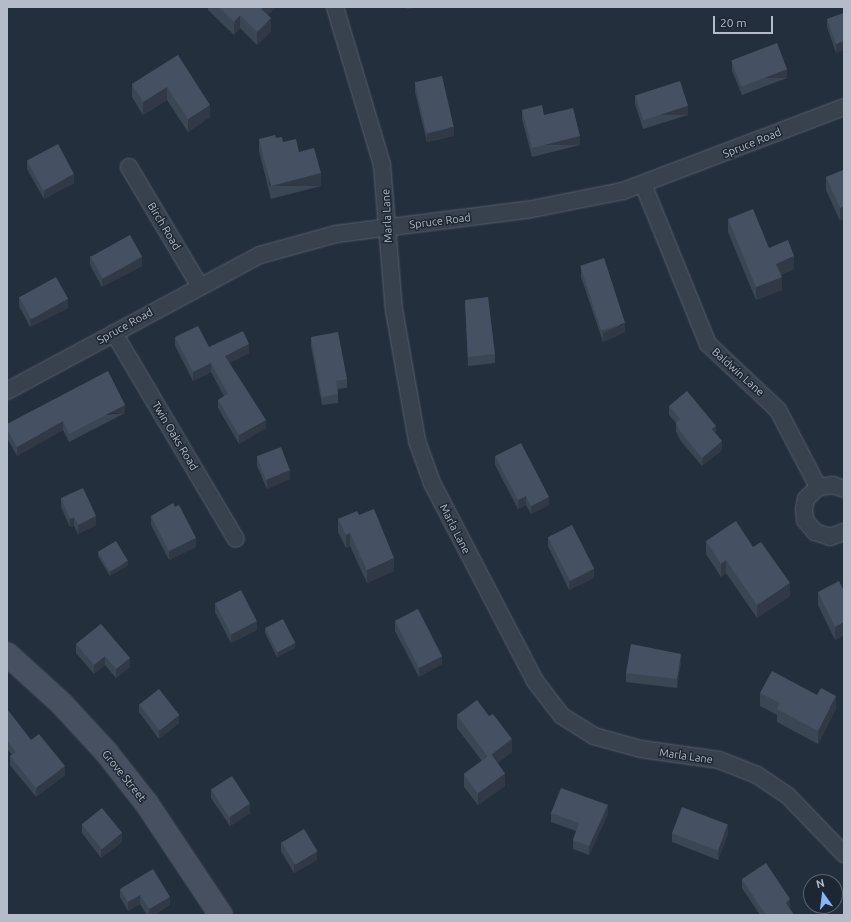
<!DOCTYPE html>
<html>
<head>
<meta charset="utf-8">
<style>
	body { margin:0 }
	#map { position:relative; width:851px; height:922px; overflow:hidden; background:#242f3e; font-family:Ubuntu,sans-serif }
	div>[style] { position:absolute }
	.roads { filter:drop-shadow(0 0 1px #565f6c) drop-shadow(0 0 1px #565f6c) }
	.street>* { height:16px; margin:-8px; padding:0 8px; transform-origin:8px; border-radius:8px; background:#38414e }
	.secondary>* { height:22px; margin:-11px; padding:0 11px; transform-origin:11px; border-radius:11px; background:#465061 }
	.wall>* { inset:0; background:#3b4654 }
	.shaded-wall>* { inset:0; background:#303945; transform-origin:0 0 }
	.building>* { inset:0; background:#455162; transform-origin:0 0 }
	span { translate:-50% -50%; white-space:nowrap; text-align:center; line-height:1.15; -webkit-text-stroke:3px #1d2633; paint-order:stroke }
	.street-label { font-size:11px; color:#b4bcc9 }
	.frame { position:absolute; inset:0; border:8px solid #b4bcc9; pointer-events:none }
	.north { position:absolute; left:803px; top:874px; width:40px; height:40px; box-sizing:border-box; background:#1d2633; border:1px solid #59626f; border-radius:50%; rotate:346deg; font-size:11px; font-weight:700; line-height:16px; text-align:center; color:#b4bcc9 }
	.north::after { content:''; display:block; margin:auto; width:14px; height:18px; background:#8ab4f8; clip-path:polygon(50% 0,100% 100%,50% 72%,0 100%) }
	.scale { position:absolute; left:713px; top:16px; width:60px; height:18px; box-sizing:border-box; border:2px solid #b4bcc9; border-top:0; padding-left:5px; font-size:12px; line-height:14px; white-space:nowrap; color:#b4bcc9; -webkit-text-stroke:3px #1d2633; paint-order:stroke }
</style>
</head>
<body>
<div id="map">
	<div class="roads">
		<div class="street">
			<i style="left:335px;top:7px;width:165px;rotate:73.4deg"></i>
			<i style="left:382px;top:165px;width:145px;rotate:85.3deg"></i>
			<i style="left:394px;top:310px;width:133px;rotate:80deg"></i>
			<i style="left:417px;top:441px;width:45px;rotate:70.3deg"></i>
			<i style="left:432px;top:483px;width:223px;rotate:62.5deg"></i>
			<i style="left:535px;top:681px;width:44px;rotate:52.4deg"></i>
			<i style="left:562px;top:716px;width:38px;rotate:32deg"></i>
			<i style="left:594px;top:736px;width:49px;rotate:15.5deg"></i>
			<i style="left:641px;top:749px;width:79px;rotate:8deg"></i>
			<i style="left:719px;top:760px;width:41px;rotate:21.5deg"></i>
			<i style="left:757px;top:775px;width:37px;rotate:34deg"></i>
			<i style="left:788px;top:796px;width:81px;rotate:46deg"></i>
			<i style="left:129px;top:167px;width:137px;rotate:59.3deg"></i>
			<i style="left:643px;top:184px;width:173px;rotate:67.9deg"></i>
			<i style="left:708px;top:344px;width:96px;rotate:43.3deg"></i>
			<i style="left:778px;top:410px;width:87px;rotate:62.5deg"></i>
			<i style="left:114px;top:333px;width:239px;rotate:59.4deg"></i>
			<i style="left:7px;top:391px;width:287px;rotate:-28.3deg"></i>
			<i style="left:260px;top:255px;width:79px;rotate:-15.4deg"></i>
			<i style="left:336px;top:234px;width:193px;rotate:-7.2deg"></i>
			<i style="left:527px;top:210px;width:98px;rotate:-11.2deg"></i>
			<i style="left:623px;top:191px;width:236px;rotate:-20.8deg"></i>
			<i style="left:844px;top:489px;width:12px;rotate:-160deg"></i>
			<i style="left:833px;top:485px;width:15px;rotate:172deg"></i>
			<i style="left:818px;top:487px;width:17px;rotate:135deg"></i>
			<i style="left:806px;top:499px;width:10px;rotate:101deg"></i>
			<i style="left:804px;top:509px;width:11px;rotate:85deg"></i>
			<i style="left:805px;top:520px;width:16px;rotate:50deg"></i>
			<i style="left:815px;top:532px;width:16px;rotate:18deg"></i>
			<i style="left:830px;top:537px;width:15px;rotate:-20deg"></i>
		</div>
		<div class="secondary">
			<i style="left:7px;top:654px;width:73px;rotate:42.2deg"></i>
			<i style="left:61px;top:703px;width:68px;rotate:47.4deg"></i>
			<i style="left:107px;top:753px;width:65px;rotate:51.9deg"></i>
			<i style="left:147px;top:804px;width:133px;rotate:56.3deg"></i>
		</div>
	</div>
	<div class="wall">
		<i style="clip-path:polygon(208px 7px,276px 7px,268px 15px,271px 31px,257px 45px,240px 28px,234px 35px,208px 10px)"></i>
		<i style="clip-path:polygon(844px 13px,836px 53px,827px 27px,827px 19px)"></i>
		<i style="clip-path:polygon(178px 55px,210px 117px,188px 132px,167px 100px,143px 115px,132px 97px,132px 84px)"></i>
		<i style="clip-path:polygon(732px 62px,787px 78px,742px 95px,732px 71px)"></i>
		<i style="clip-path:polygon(415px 83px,454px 136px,427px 142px,415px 92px)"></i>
		<i style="clip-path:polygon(635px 95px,688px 115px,643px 129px,635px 104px)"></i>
		<i style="clip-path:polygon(522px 110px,544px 115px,580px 145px,532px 157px,522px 119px)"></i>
		<i style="clip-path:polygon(276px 138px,283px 142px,299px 152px,321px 186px,271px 199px,259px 151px,259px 139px)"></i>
		<i style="clip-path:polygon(27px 161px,74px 183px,44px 199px,27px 169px)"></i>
		<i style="clip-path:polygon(844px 171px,840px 221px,826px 190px,826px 177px)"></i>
		<i style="clip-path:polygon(728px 219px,769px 248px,794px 269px,781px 275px,782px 290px,756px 300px,728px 232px)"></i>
		<i style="clip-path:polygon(90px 256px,142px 266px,102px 287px,90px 265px)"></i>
		<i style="clip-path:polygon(581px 268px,625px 332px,603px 342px,581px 277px)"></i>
		<i style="clip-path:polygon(19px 297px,68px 308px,30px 327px,19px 306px)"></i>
		<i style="clip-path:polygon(465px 300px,495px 354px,495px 363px,468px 366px)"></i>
		<i style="clip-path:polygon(175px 337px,209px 347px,249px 353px,229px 363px,266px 428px,239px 444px,218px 408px,218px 400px,224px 396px,211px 372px,193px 381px,175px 346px)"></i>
		<i style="clip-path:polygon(311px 337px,347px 379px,347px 388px,337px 389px,338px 394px,338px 403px,322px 405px,311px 346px)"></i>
		<i style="clip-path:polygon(669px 406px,716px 435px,722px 450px,702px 466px,680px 440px,676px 431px,676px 423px,669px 415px)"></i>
		<i style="clip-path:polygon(125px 413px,69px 442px,63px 430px,17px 456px,7px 438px,7px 424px)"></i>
		<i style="clip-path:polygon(495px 456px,549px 505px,531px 514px,526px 505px,518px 509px,495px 465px)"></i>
		<i style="clip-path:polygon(257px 457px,290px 479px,267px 489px,257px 466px)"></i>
		<i style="clip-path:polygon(61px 498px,96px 525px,78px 534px,74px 526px,70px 527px,61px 507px)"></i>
		<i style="clip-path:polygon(359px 515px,394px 571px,367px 583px,350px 546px,346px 548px,338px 532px,338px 519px)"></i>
		<i style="clip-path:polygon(151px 516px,196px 547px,169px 560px,151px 525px)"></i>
		<i style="clip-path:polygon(548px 537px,594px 578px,569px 590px,548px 546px)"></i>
		<i style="clip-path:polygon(706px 541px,753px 547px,790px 596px,757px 618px,726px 573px,721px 577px,706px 554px)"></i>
		<i style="clip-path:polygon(98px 552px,128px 565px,110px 576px,98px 556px)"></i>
		<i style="clip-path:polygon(844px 591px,844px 635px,835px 640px,818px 605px,818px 592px)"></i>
		<i style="clip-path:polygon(215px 603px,257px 630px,231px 643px,215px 612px)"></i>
		<i style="clip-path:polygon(395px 622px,442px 664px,419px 677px,395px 631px)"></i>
		<i style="clip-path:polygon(101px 624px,130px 667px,116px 678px,105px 665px,94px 674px,76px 653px,76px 644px)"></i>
		<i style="clip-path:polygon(265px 628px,295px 648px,277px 657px,265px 633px)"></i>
		<i style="clip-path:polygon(681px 662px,677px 688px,626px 682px,626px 673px)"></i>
		<i style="clip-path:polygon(760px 693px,836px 709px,818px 744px,777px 722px,777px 715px,760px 706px)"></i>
		<i style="clip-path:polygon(139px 704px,179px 723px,159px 739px,139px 712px)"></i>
		<i style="clip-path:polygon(7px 709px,31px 740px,65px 775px,36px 797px,10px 765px,10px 756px,12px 755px,7px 749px)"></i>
		<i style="clip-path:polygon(457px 715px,512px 752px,497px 763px,505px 786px,478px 805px,464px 787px,464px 774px,482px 761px,457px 728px)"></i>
		<i style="clip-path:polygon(211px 789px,250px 813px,230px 826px,211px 798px)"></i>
		<i style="clip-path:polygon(551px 813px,608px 814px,589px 855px,573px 849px,573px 840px,576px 831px,551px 822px)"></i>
		<i style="clip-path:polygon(82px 824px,122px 842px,101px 858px,82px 833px)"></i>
		<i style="clip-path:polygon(672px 833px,728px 834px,718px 860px,672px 842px)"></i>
		<i style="clip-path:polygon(281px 842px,317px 860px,294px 873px,281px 851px)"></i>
		<i style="clip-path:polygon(742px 879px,790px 908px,790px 909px,794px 915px,760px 915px,742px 888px)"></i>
		<i style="clip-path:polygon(120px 889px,170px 905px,154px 915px,147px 915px,140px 904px,128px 911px,120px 897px)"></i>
	</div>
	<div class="shaded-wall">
		<i style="clip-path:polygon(263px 7px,276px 7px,261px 22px,261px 9px)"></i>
		<i style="clip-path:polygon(406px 7px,417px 7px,406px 10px)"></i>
		<i style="clip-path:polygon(240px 15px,240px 28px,234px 35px,234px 22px)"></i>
		<i style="clip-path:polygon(271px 18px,271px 31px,257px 45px,257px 32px)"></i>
		<i style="clip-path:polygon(844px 41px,844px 50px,836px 53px,836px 44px)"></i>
		<i style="left:787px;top:69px;width:9px;height:48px;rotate:90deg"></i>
		<i style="clip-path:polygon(167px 87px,167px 100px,143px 115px,143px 102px)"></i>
		<i style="clip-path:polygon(210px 105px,210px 117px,188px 132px,188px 119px)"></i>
		<i style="left:688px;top:106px;width:9px;height:47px;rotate:90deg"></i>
		<i style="clip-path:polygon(454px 127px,454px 136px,427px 142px,427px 134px)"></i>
		<i style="left:580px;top:136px;width:9px;height:49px;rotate:90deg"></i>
		<i style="left:321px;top:173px;width:13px;height:52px;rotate:90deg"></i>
		<i style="clip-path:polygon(74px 174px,74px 183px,44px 199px,44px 191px)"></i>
		<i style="clip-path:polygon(844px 206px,844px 219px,840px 221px,840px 208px)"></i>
		<i style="clip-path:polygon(794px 256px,794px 269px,776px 277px,776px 264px)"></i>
		<i style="clip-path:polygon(142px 257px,142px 266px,102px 287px,102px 278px)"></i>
		<i style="clip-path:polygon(782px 277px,782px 290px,756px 300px,756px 287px)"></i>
		<i style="clip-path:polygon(68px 299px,68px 308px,30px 327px,30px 318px)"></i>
		<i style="clip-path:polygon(625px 323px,625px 332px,603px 342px,603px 333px)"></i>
		<i style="clip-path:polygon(249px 344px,249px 353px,225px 365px,225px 356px)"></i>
		<i style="clip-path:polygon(211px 363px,211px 372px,193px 381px,193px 372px)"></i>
		<i style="left:125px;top:405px;width:8px;height:63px;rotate:90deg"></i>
		<i style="clip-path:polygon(266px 420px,266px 428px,239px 444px,239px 435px)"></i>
		<i style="clip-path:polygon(63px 421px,63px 430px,17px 456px,17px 447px)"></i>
		<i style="clip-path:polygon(716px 426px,716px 434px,712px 429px)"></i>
		<i style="clip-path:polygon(722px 441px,722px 450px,702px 466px,702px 458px)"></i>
		<i style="clip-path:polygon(290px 470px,290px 479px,267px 489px,267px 480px)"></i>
		<i style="clip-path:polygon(526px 496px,526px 505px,518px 509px,518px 500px)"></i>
		<i style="clip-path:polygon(549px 497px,549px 505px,531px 514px,531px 506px)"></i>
		<i style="clip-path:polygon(96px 516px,96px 525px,78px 534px,78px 525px)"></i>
		<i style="clip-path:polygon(74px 517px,74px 526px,70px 527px,70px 519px)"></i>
		<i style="clip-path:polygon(350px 533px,350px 546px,346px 548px,346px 535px)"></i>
		<i style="clip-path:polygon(196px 538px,196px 547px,169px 560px,169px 551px)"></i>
		<i style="clip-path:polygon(394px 558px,394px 571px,367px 583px,367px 570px)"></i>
		<i style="clip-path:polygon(726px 560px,726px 573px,721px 577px,721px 564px)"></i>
		<i style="clip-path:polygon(128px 561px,128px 565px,110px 576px,110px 572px)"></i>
		<i style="clip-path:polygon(594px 569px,594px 578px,569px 590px,569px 581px)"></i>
		<i style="clip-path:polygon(790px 583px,790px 596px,757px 618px,757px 605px)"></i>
		<i style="clip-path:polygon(257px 621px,257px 630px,231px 643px,231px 635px)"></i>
		<i style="clip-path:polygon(844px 622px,844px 635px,835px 640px,835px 627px)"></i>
		<i style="clip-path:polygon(295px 643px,295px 648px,277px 657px,277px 652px)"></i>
		<i style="clip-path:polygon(681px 654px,681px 662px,677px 688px,677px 679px)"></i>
		<i style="clip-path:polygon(105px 656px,105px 665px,94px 674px,94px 665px)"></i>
		<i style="clip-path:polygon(442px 656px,442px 664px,419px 677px,419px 668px)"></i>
		<i style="clip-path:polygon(130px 658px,130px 667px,116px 678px,116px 669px)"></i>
		<i style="clip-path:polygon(836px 696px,836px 709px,818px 744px,818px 731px)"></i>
		<i style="clip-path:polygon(179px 715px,179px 723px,159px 739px,159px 730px)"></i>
		<i style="clip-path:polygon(512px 739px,512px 752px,488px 770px,488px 757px)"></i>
		<i style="clip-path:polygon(65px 766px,65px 775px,36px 797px,36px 788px)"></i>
		<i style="clip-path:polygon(505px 773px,505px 786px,478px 805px,478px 793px)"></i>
		<i style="clip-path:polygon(250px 804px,250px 813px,230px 826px,230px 817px)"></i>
		<i style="clip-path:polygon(608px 805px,608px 814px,589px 855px,589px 846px)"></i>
		<i style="clip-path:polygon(728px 825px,728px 834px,718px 860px,718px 851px)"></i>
		<i style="clip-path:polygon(122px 833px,122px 842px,101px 858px,101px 849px)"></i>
		<i style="clip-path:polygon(317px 851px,317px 860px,294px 873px,294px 864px)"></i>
		<i style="clip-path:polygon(140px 895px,140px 904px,128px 911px,128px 902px)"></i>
		<i style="clip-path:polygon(170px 897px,170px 905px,154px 915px,149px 915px,149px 909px)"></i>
		<i style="clip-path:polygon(790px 899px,790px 908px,786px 911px,786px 903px)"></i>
	</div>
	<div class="building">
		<i style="clip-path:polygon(219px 7px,263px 7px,261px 9px,271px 18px,257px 32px,240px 15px,234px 22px)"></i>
		<i style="clip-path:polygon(844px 13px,844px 41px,836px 44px,827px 19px)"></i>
		<i style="left:777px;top:43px;width:28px;height:49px;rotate:69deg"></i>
		<i style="clip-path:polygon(178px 55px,210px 105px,188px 119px,167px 87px,143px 102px,132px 84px)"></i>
		<i style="left:442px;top:76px;width:52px;height:28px;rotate:77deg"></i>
		<i style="left:680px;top:81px;width:26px;height:47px;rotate:72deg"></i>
		<i style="clip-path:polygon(542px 105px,544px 115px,573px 108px,580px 136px,532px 148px,522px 110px)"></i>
		<i style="clip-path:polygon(275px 135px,276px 138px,282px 137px,283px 142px,296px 139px,299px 152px,314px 148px,321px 173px,271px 186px,259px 139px)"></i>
		<i style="left:58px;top:144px;width:34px;height:35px;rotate:62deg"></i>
		<i style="clip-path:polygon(843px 170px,844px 171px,844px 206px,840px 208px,826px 177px)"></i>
		<i style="clip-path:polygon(753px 209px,769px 248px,788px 240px,794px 256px,776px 264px,782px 277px,756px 287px,728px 219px)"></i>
		<i style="left:130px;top:235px;width:25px;height:45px;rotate:61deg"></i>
		<i style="left:604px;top:258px;width:68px;height:25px;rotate:72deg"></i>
		<i style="left:56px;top:277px;width:25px;height:42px;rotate:61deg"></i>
		<i style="clip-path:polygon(488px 297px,495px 354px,468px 357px,465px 300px)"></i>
		<i style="clip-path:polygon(198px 326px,209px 347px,243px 331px,249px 344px,225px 356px,266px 420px,239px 435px,218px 400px,228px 394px,211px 363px,193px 372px,175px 337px)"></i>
		<i style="clip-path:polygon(338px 332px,347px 379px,336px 381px,338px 394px,322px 397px,311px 337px)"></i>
		<i style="clip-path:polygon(108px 371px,125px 405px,69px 434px,63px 421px,17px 447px,7px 429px,7px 424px)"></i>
		<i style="clip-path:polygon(687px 391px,716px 426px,712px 429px,722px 441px,702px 458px,680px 431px,676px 423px,680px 419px,669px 406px)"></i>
		<i style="clip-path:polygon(521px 443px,549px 497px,531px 506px,526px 496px,518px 500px,495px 456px)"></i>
		<i style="left:281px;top:447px;width:25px;height:26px;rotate:69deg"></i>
		<i style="clip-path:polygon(83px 488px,96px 516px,78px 525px,74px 517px,70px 519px,61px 498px)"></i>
		<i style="clip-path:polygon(173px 503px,175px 507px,179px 505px,196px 538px,169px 551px,151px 516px)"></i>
		<i style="clip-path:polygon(374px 509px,394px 558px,367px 570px,350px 533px,346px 535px,338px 519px,357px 511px,359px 515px)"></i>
		<i style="clip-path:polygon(736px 521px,753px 547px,761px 542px,790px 583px,757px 605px,726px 560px,721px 564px,706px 541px)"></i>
		<i style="left:572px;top:525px;width:49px;height:27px;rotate:63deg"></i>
		<i style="left:116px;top:541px;width:23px;height:21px;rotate:59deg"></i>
		<i style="clip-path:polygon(839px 581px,844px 591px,844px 622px,835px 627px,818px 592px)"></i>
		<i style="left:241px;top:590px;width:35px;height:29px;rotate:63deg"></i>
		<i style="left:418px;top:609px;width:53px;height:26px;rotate:63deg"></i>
		<i style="left:283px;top:619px;width:27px;height:20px;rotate:63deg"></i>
		<i style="clip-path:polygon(101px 624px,130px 658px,116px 669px,105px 656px,94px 665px,76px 644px)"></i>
		<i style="clip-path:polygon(631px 644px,681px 654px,677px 679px,626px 673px)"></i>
		<i style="clip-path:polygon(772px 671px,817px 695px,821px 688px,836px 696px,818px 731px,777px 709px,780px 703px,760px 693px)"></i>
		<i style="left:159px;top:689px;width:33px;height:25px;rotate:52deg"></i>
		<i style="clip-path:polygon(477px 700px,489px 716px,493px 714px,512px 739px,488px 757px,457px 715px)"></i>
		<i style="clip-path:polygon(7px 709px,31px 740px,39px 734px,65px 766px,36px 788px,10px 756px,16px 752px,7px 740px)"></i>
		<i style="left:491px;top:754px;width:24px;height:34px;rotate:54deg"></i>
		<i style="left:232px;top:776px;width:33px;height:25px;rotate:57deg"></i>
		<i style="clip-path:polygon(561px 788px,608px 805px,589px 846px,573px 840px,579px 823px,551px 813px)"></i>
		<i style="left:682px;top:807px;width:49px;height:28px;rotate:21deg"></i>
		<i style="left:102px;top:808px;width:32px;height:26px;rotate:51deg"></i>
		<i style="left:304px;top:829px;width:26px;height:26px;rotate:59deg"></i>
		<i style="clip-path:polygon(766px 863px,790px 899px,786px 903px,794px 915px,766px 915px,742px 879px)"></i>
		<i style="clip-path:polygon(153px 869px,170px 897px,149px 909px,140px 895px,128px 902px,120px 889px)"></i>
	</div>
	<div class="street-label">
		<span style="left:752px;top:143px;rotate:-22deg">Spruce Road</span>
		<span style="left:387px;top:216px;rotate:-93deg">Marla Lane</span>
		<span style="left:440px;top:221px;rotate:-7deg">Spruce Road</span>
		<span style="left:164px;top:226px;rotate:59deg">Birch Road</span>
		<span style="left:125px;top:326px;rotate:-29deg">Spruce Road</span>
		<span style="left:738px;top:372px;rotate:42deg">Baldwin Lane</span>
		<span style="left:175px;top:436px;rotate:59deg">Twin Oaks Road</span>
		<span style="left:455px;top:529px;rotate:63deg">Marla Lane</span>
		<span style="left:686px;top:756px;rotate:8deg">Marla Lane</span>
		<span style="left:124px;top:776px;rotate:51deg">Grove Street</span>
	</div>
	<div class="frame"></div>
	<div class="north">N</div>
	<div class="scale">20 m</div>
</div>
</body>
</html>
